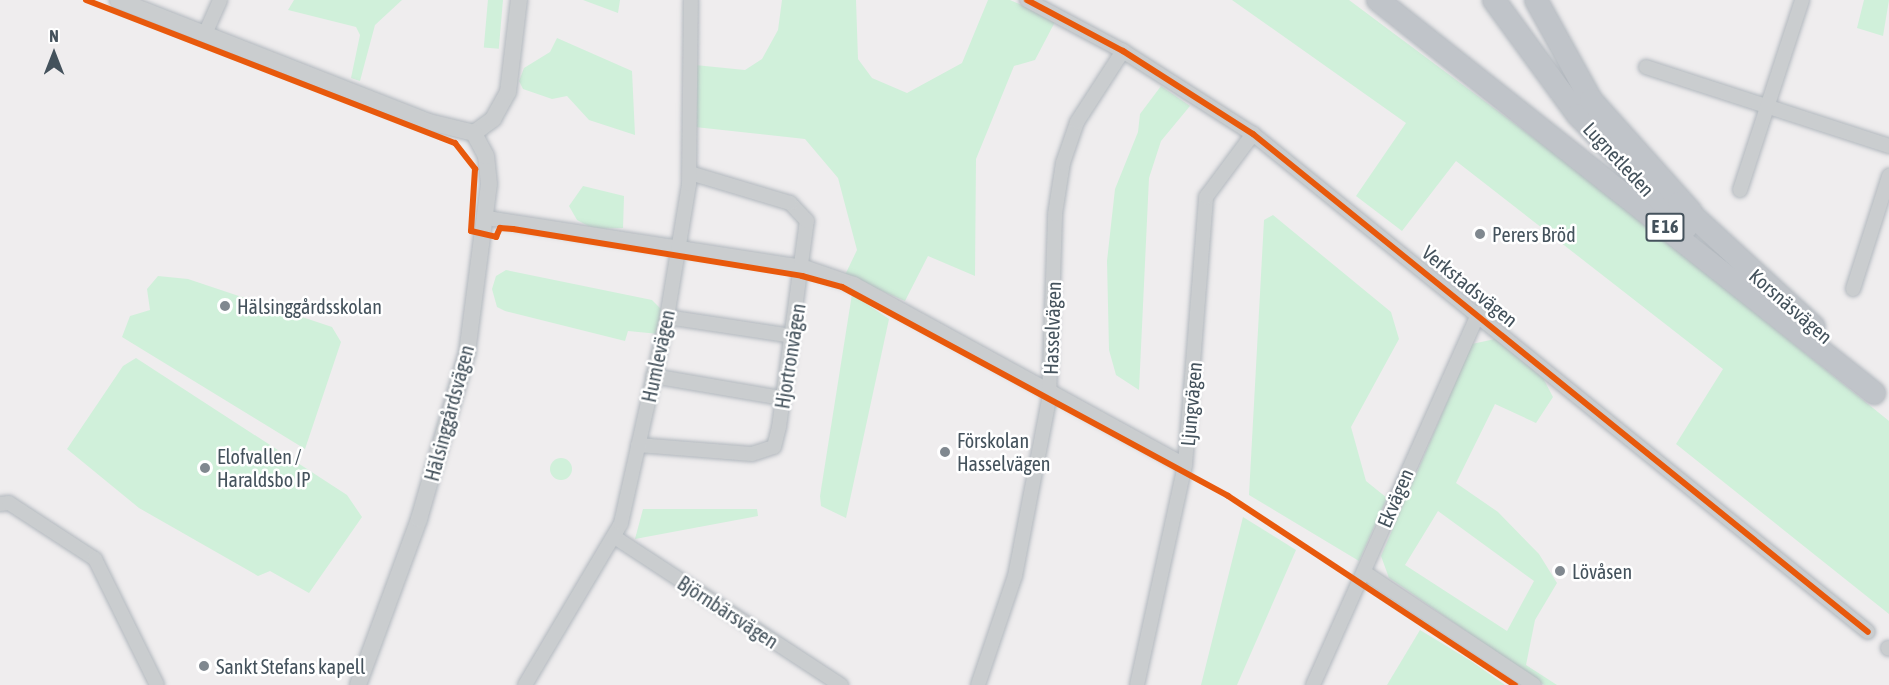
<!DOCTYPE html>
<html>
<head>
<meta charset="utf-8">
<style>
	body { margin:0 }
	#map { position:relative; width:1889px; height:685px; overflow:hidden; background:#efedee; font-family:"Asap Condensed",sans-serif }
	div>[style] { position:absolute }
	.green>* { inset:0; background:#d0f0da; transform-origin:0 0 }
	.round { border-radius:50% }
	.roads { filter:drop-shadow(0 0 2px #b2b8be) drop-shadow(0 0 2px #b2b8be) }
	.minor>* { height:14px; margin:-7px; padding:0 7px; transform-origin:7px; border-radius:7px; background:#cacdcf }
	.tertiary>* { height:16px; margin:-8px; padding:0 8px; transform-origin:8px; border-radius:8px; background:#cacdcf }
	.trunk>* { height:22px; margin:-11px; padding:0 11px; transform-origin:11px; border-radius:11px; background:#c0c4c9 }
	.cycleway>* { height:6px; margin:-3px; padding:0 3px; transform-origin:3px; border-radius:3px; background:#e8590c }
	.dots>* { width:16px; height:16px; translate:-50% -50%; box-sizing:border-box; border:3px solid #fff; border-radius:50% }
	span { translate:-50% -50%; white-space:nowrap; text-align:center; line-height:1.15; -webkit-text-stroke:5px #fff; paint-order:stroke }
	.shield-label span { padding:2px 4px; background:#fff; border:2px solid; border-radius:4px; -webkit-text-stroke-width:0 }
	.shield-label { font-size:18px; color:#44525c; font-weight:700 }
	.street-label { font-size:20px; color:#44525c }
	.poi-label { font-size:20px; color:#44525c }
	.left { translate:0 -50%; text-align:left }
	.north { position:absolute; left:24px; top:24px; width:60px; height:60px; -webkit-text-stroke:4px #fff; paint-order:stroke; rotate:0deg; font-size:16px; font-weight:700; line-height:24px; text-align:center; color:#44525c }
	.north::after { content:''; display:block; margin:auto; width:21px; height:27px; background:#44525c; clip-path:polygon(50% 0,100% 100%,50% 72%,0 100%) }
</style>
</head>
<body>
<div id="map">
	<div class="green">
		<i style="clip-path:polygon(294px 0,402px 0,375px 25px,360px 81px,351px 78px,360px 35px,356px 27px,288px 10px)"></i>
		<i style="left:503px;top:0;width:49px;height:15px;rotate:95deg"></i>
		<i style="clip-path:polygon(583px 0,620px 0,618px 13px)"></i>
		<i style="clip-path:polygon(782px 0,856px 0,858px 59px,872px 78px,907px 93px,962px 63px,988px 0,1010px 0,1056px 20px,1035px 60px,1014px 66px,976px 159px,975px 276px,928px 256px,905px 301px,845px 275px,857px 250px,838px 178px,805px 139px,695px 127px,695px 65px,745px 70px,762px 59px,778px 30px)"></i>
		<i style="clip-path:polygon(1232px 0,1349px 0,1609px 194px,1889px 421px,1889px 614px,1676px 444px,1723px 369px,1456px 161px,1402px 231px,1356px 196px,1406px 123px)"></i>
		<i style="clip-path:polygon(1864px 0,1889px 0,1883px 36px,1857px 28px)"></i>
		<i style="clip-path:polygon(557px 38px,632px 71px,635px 135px,589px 120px,567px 96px,552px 99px,523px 89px,519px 81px,524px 68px,550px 52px)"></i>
		<i style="clip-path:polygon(1161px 86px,1190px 106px,1161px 141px,1149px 178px,1139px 390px,1116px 375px,1109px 350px,1107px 261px,1115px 189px,1138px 132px,1140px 114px)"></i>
		<i style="clip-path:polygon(583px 186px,624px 196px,623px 228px,594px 229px,577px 220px,569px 206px)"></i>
		<i style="clip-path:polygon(1273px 215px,1391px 312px,1399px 339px,1351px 427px,1366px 481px,1387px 498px,1359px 561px,1249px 495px,1264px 220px)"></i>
		<i style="clip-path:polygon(506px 270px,652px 300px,663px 311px,659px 334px,628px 331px,625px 341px,505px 311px,497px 307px,492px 289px,496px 276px)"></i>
		<i style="clip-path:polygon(158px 276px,188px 279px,332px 327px,341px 342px,305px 449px,122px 337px,130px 316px,150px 310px,147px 289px)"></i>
		<i style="clip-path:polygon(852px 294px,889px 319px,846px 518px,821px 506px,820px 496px)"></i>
		<i style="clip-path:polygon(evenodd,1495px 339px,1543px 378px,1553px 397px,1536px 423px,1495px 404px,1456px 483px,1498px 512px,1539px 554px,1557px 583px,1535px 620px,1526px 665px,1557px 685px,1544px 685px,1401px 586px,1389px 578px,1381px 556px,1472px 344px,1495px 339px,1438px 511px,1534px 581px,1507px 631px,1405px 565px,1438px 511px)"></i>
		<i style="clip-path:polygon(136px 358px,347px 495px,362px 517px,309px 593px,270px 571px,258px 576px,139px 508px,67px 449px,123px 366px)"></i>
		<i class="round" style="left:550px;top:458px;width:22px;height:22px"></i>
		<i style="clip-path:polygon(643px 509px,757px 509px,758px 516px,635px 539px)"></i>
		<i style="clip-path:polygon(1243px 517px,1296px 550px,1237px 685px,1201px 685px)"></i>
		<i style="clip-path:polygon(1420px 630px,1471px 661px,1505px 685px,1387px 685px)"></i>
	</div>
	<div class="roads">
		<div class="minor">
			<i style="left:1027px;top:0;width:109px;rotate:28deg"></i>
			<i style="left:1123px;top:51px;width:154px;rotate:32.6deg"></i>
			<i style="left:1253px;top:134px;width:791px;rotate:39deg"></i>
			<i style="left:205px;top:34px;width:37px;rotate:-66deg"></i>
			<i style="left:1646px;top:67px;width:256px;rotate:18deg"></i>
			<i style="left:1740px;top:190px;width:200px;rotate:-71.9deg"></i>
			<i style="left:487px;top:218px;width:321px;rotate:8.8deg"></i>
			<i style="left:804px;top:267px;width:53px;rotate:18.8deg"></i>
			<i style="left:854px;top:284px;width:377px;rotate:28.7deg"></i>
			<i style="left:1853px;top:289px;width:119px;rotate:-72.3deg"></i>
			<i style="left:667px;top:317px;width:126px;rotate:8.6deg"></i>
			<i style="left:653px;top:376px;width:131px;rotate:9.7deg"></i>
			<i style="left:638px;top:445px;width:114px;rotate:4.5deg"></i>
			<i style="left:752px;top:454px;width:23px;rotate:-18deg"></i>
			<i style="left:774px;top:447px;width:21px;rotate:-76deg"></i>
			<i style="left:779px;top:427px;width:208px;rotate:-82.3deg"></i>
			<i style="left:807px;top:221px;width:25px;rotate:-133deg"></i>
			<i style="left:790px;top:203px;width:104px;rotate:-163.3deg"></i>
			<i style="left:0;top:504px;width:9px;rotate:-6deg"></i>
			<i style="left:9px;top:503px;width:103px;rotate:33.1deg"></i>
			<i style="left:95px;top:559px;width:140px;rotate:63.8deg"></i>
			<i style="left:616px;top:538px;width:269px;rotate:33.2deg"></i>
			<i style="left:1364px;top:572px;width:204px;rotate:33.6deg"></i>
			<i style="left:1888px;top:648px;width:1px;rotate:45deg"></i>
			<i style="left:525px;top:685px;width:188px;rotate:-59.3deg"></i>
			<i style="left:621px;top:523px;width:211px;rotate:-77.4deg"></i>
			<i style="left:667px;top:317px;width:135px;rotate:-80.6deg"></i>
			<i style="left:689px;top:184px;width:184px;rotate:-89.4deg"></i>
			<i style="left:978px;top:685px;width:115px;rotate:-71.3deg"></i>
			<i style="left:1015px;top:576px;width:180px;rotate:-79.1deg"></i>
			<i style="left:1049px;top:399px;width:185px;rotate:-88.1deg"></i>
			<i style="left:1055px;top:214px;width:52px;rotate:-81.1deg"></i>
			<i style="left:1063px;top:163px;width:43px;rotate:-71.1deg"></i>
			<i style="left:1077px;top:122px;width:85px;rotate:-57.1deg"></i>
			<i style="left:1137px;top:685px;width:225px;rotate:-77.7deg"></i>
			<i style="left:1185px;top:465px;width:269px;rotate:-85.5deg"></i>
			<i style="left:1206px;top:197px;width:79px;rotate:-53.3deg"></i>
			<i style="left:1313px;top:685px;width:408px;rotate:-66deg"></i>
		</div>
		<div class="tertiary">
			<i style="left:118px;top:0;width:334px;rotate:21.4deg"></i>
			<i style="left:429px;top:122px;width:46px;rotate:13.7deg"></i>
			<i style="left:474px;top:133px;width:24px;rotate:-36deg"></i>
			<i style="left:493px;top:119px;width:31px;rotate:-61deg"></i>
			<i style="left:508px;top:92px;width:93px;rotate:-83.2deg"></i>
			<i style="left:358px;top:685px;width:177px;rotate:-69.8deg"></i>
			<i style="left:419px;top:519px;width:173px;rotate:-73.9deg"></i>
			<i style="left:467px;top:353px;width:170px;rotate:-82.6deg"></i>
			<i style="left:489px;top:184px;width:28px;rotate:-96deg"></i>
			<i style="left:486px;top:156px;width:26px;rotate:-118deg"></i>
		</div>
		<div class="trunk">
			<i style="left:1378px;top:0;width:633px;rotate:38.39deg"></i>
			<i style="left:1494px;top:0;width:142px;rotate:53.9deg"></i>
			<i style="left:1578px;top:115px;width:156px;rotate:46deg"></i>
			<i style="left:1536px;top:0;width:114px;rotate:61.2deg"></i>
			<i style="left:1591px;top:100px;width:150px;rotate:48.2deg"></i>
			<i style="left:1679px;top:203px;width:183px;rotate:42.6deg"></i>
		</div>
	</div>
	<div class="cycleway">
		<i style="left:86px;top:0;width:396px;rotate:21.2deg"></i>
		<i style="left:455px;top:143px;width:33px;rotate:52deg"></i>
		<i style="left:475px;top:169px;width:62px;rotate:93.7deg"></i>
		<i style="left:471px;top:231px;width:26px;rotate:13deg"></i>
		<i style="left:496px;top:237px;width:10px;rotate:-66deg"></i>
		<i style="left:500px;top:228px;width:13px;rotate:4deg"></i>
		<i style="left:513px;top:229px;width:293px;rotate:9.2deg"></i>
		<i style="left:802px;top:276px;width:41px;rotate:15.4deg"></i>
		<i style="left:842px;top:287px;width:439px;rotate:28.4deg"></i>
		<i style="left:1228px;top:496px;width:344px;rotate:33.4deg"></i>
		<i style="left:1027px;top:0;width:109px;rotate:28deg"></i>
		<i style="left:1123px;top:51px;width:154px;rotate:32.6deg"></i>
		<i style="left:1253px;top:134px;width:791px;rotate:39deg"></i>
	</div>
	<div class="dots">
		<i style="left:1480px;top:234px;background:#80888f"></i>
		<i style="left:225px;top:306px;background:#80888f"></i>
		<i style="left:945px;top:452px;background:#80888f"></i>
		<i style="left:205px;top:468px;background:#80888f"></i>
		<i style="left:1560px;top:571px;background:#80888f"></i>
		<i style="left:204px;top:666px;background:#80888f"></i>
	</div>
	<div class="shield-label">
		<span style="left:1665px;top:227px">E 16</span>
	</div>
	<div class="street-label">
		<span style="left:1619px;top:159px;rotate:47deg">Lugnetleden</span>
		<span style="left:1470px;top:286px;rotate:39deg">Verkstadsvägen</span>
		<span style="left:1791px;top:306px;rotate:41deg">Korsnäsvägen</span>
		<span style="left:1052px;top:328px;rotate:-88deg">Hasselvägen</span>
		<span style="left:658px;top:356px;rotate:-78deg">Humlevägen</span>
		<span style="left:790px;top:356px;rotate:-81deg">Hjortronvägen</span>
		<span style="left:1191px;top:404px;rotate:-85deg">Ljungvägen</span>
		<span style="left:449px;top:413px;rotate:-75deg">Hälsinggårdsvägen</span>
		<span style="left:1395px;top:498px;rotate:-67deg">Ekvägen</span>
		<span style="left:728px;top:612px;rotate:33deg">Björnbärsvägen</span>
	</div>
	<div class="poi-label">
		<span class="left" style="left:1492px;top:234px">Perers Bröd</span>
		<span class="left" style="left:237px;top:306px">Hälsinggårdsskolan</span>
		<span class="left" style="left:957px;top:452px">Förskolan<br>Hasselvägen</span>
		<span class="left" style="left:217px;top:468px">Elofvallen /<br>Haraldsbo IP</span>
		<span class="left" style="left:1572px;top:571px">Lövåsen</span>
		<span class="left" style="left:216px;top:666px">Sankt Stefans kapell</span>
	</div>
	<div class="north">N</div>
</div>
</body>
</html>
